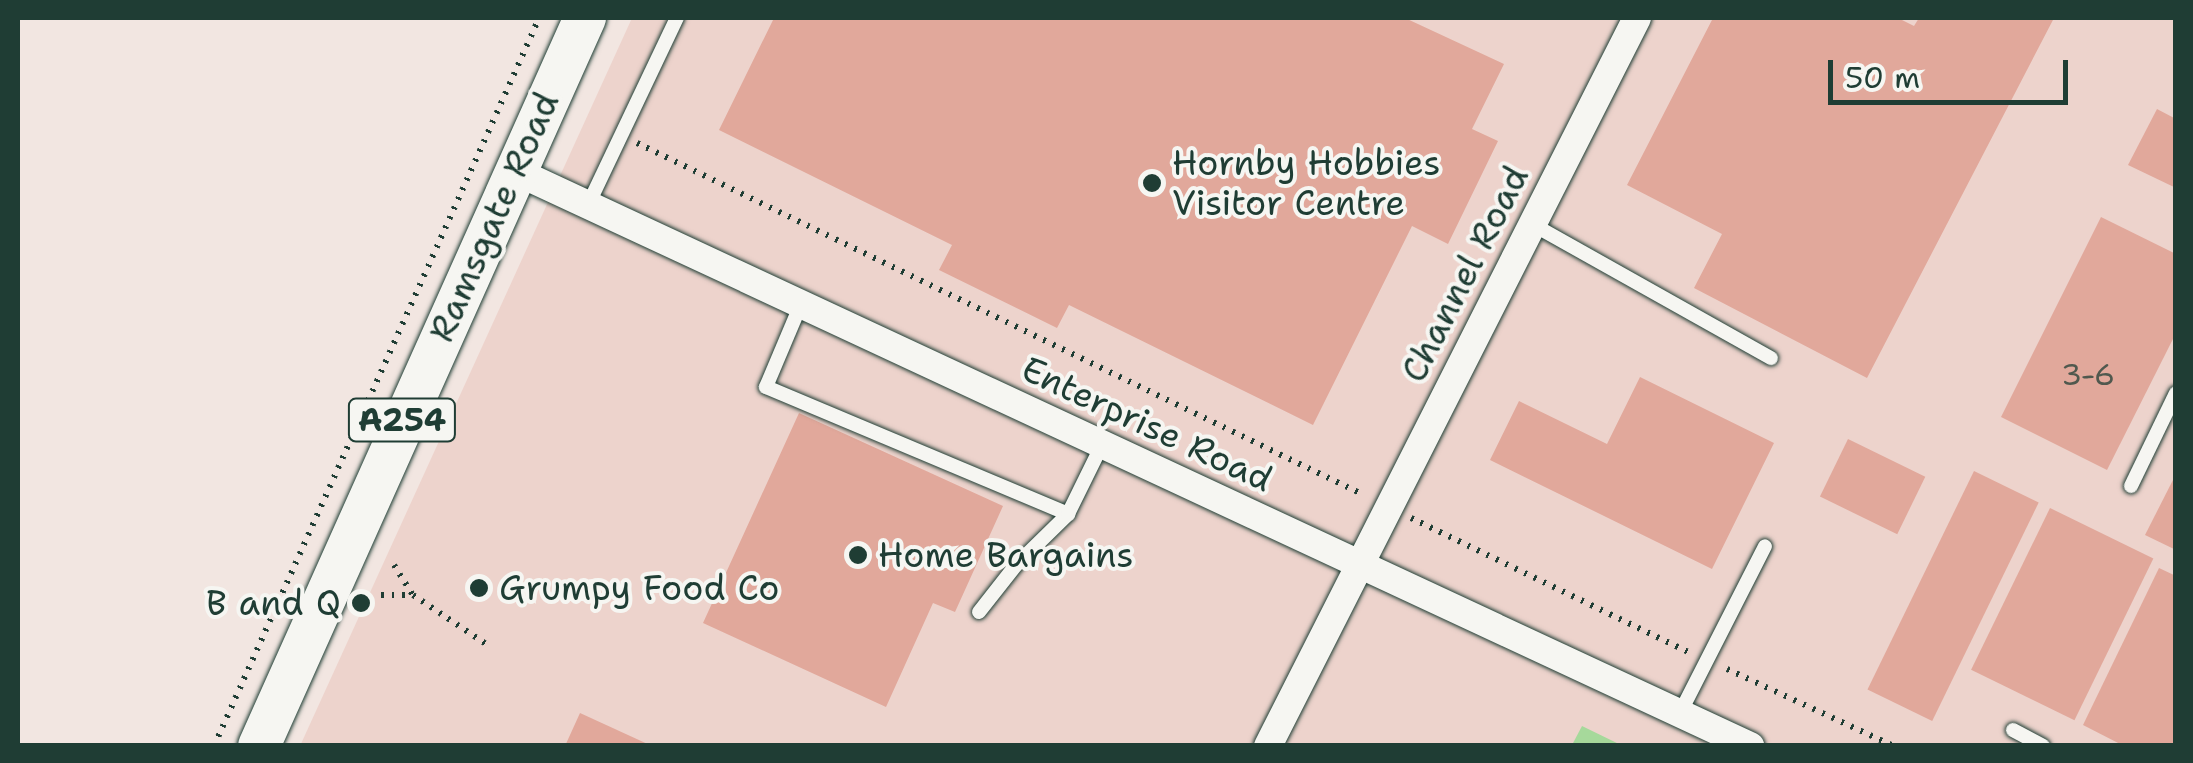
<!DOCTYPE html>
<html>
<head>
<meta charset="utf-8">
<style>
	body { margin:0 }
	#map { position:relative; width:2193px; height:763px; overflow:hidden; background:#f2e6e1; font-family:"Shantell Sans",sans-serif }
	div>[style] { position:absolute }
	.built>* { inset:0; background:#edd3cc }
	.green>* { inset:0; background:#a6d99b }
	.building>* { inset:0; background:#e1a89b; transform-origin:0 0 }
	.path>* { height:6px; margin-top:-3px; transform-origin:0; background:repeating-linear-gradient(90deg,#1f3d34 0 2.5px,transparent 0 10.5px) }
	.roads { filter:drop-shadow(0 0 2px #1f3d34) drop-shadow(0 0 2px #1f3d34) }
	.service>* { height:14px; margin:-7px; padding:0 7px; transform-origin:7px; border-radius:7px; background:#f6f6f2 }
	.minor>* { height:28px; margin:-14px; padding:0 14px; transform-origin:14px; border-radius:14px; background:#f6f6f2 }
	.primary>* { height:42px; margin:-21px; padding:0 21px; transform-origin:21px; border-radius:21px; background:#f6f6f2 }
	.dots>* { width:28px; height:28px; translate:-50% -50%; box-sizing:border-box; border:5px solid #f6f6f2; border-radius:50% }
	span { translate:-50% -50%; white-space:nowrap; text-align:center; line-height:1.15; -webkit-text-stroke:8px #f6f6f2; paint-order:stroke }
	.number-label { font-size:30px; color:#50584e }
	.number-label span { -webkit-text-stroke-width:0 }
	.shield-label span { padding:2px 8px; background:#f6f6f2; border:2px solid; border-radius:8px; -webkit-text-stroke-width:0 }
	.shield-label { font-size:32px; color:#1f3d34; font-weight:700 }
	.poi-label { font-size:35px; color:#1f3d34 }
	.left { translate:0 -50%; text-align:left }
	.right { translate:-100% -50%; text-align:right }
	.street-label { font-size:35px; color:#1f3d34 }
	.frame { position:absolute; inset:0; border:20px solid #1f3d34; pointer-events:none }
	.scale { position:absolute; left:1828px; top:60px; width:240px; height:45px; box-sizing:border-box; border:5px solid #1f3d34; border-top:0; padding-left:12px; font-size:30px; line-height:35px; white-space:nowrap; color:#1f3d34; -webkit-text-stroke:8px #f6f6f2; paint-order:stroke }
</style>
</head>
<body>
<div id="map">
	<div class="built">
		<i style="clip-path:polygon(632px 18px,2175px 18px,2175px 745px,300px 746px)"></i>
	</div>
	<div class="green">
		<i style="clip-path:polygon(1582px 726px,1621px 745px,1572px 745px)"></i>
	</div>
	<div class="building">
		<i style="clip-path:polygon(774px 18px,1405px 18px,1504px 64px,1472px 129px,1498px 141px,1448px 244px,1412px 226px,1313px 425px,1069px 305px,1057px 328px,939px 270px,952px 245px,719px 130px)"></i>
		<i style="clip-path:polygon(1713px 18px,1898px 18px,1914px 26px,1919px 18px,2054px 18px,1867px 378px,1694px 288px,1722px 234px,1627px 185px)"></i>
		<i style="clip-path:polygon(2157px 109px,2176px 119px,2176px 188px,2128px 165px)"></i>
		<i style="clip-path:polygon(2101px 217px,2176px 254px,2176px 333px,2107px 470px,2001px 417px)"></i>
		<i style="clip-path:polygon(1640px 377px,1774px 443px,1712px 569px,1490px 460px,1519px 401px,1607px 444px)"></i>
		<i style="clip-path:polygon(799px 413px,1003px 506px,955px 612px,933px 603px,886px 707px,703px 623px)"></i>
		<i style="left:1848px;top:439px;width:86px;height:64px;rotate:26deg"></i>
		<i style="left:1974px;top:471px;width:72px;height:243px;rotate:26deg"></i>
		<i style="clip-path:polygon(2176px 474px,2176px 550px,2145px 535px)"></i>
		<i style="left:2050px;top:508px;width:115px;height:180px;rotate:26deg"></i>
		<i style="clip-path:polygon(2159px 568px,2176px 576px,2176px 746px,2124px 746px,2083px 725px)"></i>
		<i style="clip-path:polygon(580px 713px,652px 746px,565px 746px)"></i>
	</div>
	<div class="path">
		<i style="left:637px;top:143px;width:808px;rotate:25.84deg"></i>
		<i style="left:1411px;top:518px;width:308px;rotate:25.8deg"></i>
		<i style="left:394px;top:565px;width:36px;rotate:58deg"></i>
		<i style="left:381px;top:595px;width:32px"></i>
		<i style="left:413px;top:595px;width:88px;rotate:33.9deg"></i>
		<i style="left:1727px;top:669px;width:184px;rotate:24.8deg"></i>
		<i style="left:214px;top:746px;width:797px;rotate:-65.94deg"></i>
	</div>
	<div class="roads">
		<div class="service">
			<i style="left:589px;top:203px;width:205px;rotate:-64.6deg"></i>
			<i style="left:1532px;top:224px;width:274px;rotate:29.3deg"></i>
			<i style="left:801px;top:304px;width:90px;rotate:112.9deg"></i>
			<i style="left:766px;top:387px;width:328px;rotate:22.8deg"></i>
			<i style="left:2131px;top:486px;width:103px;rotate:-64.2deg"></i>
			<i style="left:979px;top:612px;width:60px;rotate:-51.8deg"></i>
			<i style="left:1016px;top:565px;width:73px;rotate:-44.4deg"></i>
			<i style="left:1068px;top:514px;width:77px;rotate:-63.8deg"></i>
			<i style="left:1680px;top:713px;width:187px;rotate:-63deg"></i>
			<i style="left:2013px;top:730px;width:34px;rotate:28deg"></i>
		</div>
		<div class="minor">
			<i style="left:513px;top:170px;width:1365px;rotate:24.97deg"></i>
			<i style="left:1268px;top:746px;width:816px;rotate:-63.12deg"></i>
		</div>
		<div class="primary">
			<i style="left:259px;top:746px;width:798px;rotate:-65.88deg"></i>
		</div>
	</div>
	<div class="dots">
		<i style="left:1152px;top:183px;background:#1f3d34"></i>
		<i style="left:858px;top:555px;background:#1f3d34"></i>
		<i style="left:479px;top:588px;background:#1f3d34"></i>
		<i style="left:361px;top:603px;background:#1f3d34"></i>
	</div>
	<div class="number-label">
		<span style="left:2088px;top:375px">3-6</span>
	</div>
	<div class="shield-label">
		<span style="left:402px;top:420px">A254</span>
	</div>
	<div class="poi-label">
		<span class="left" style="left:1172px;top:183px">Hornby Hobbies<br>Visitor Centre</span>
		<span class="left" style="left:878px;top:555px">Home Bargains</span>
		<span class="left" style="left:499px;top:588px">Grumpy Food Co</span>
		<span class="right" style="left:341px;top:603px">B and Q</span>
	</div>
	<div class="street-label">
		<span style="left:494px;top:217px;rotate:-66deg">Ramsgate Road</span>
		<span style="left:1465px;top:274px;rotate:-63deg">Channel Road</span>
		<span style="left:1147px;top:424px;rotate:25deg">Enterprise Road</span>
	</div>
	<div class="frame"></div>
	<div class="scale">50 m</div>
</div>
</body>
</html>
